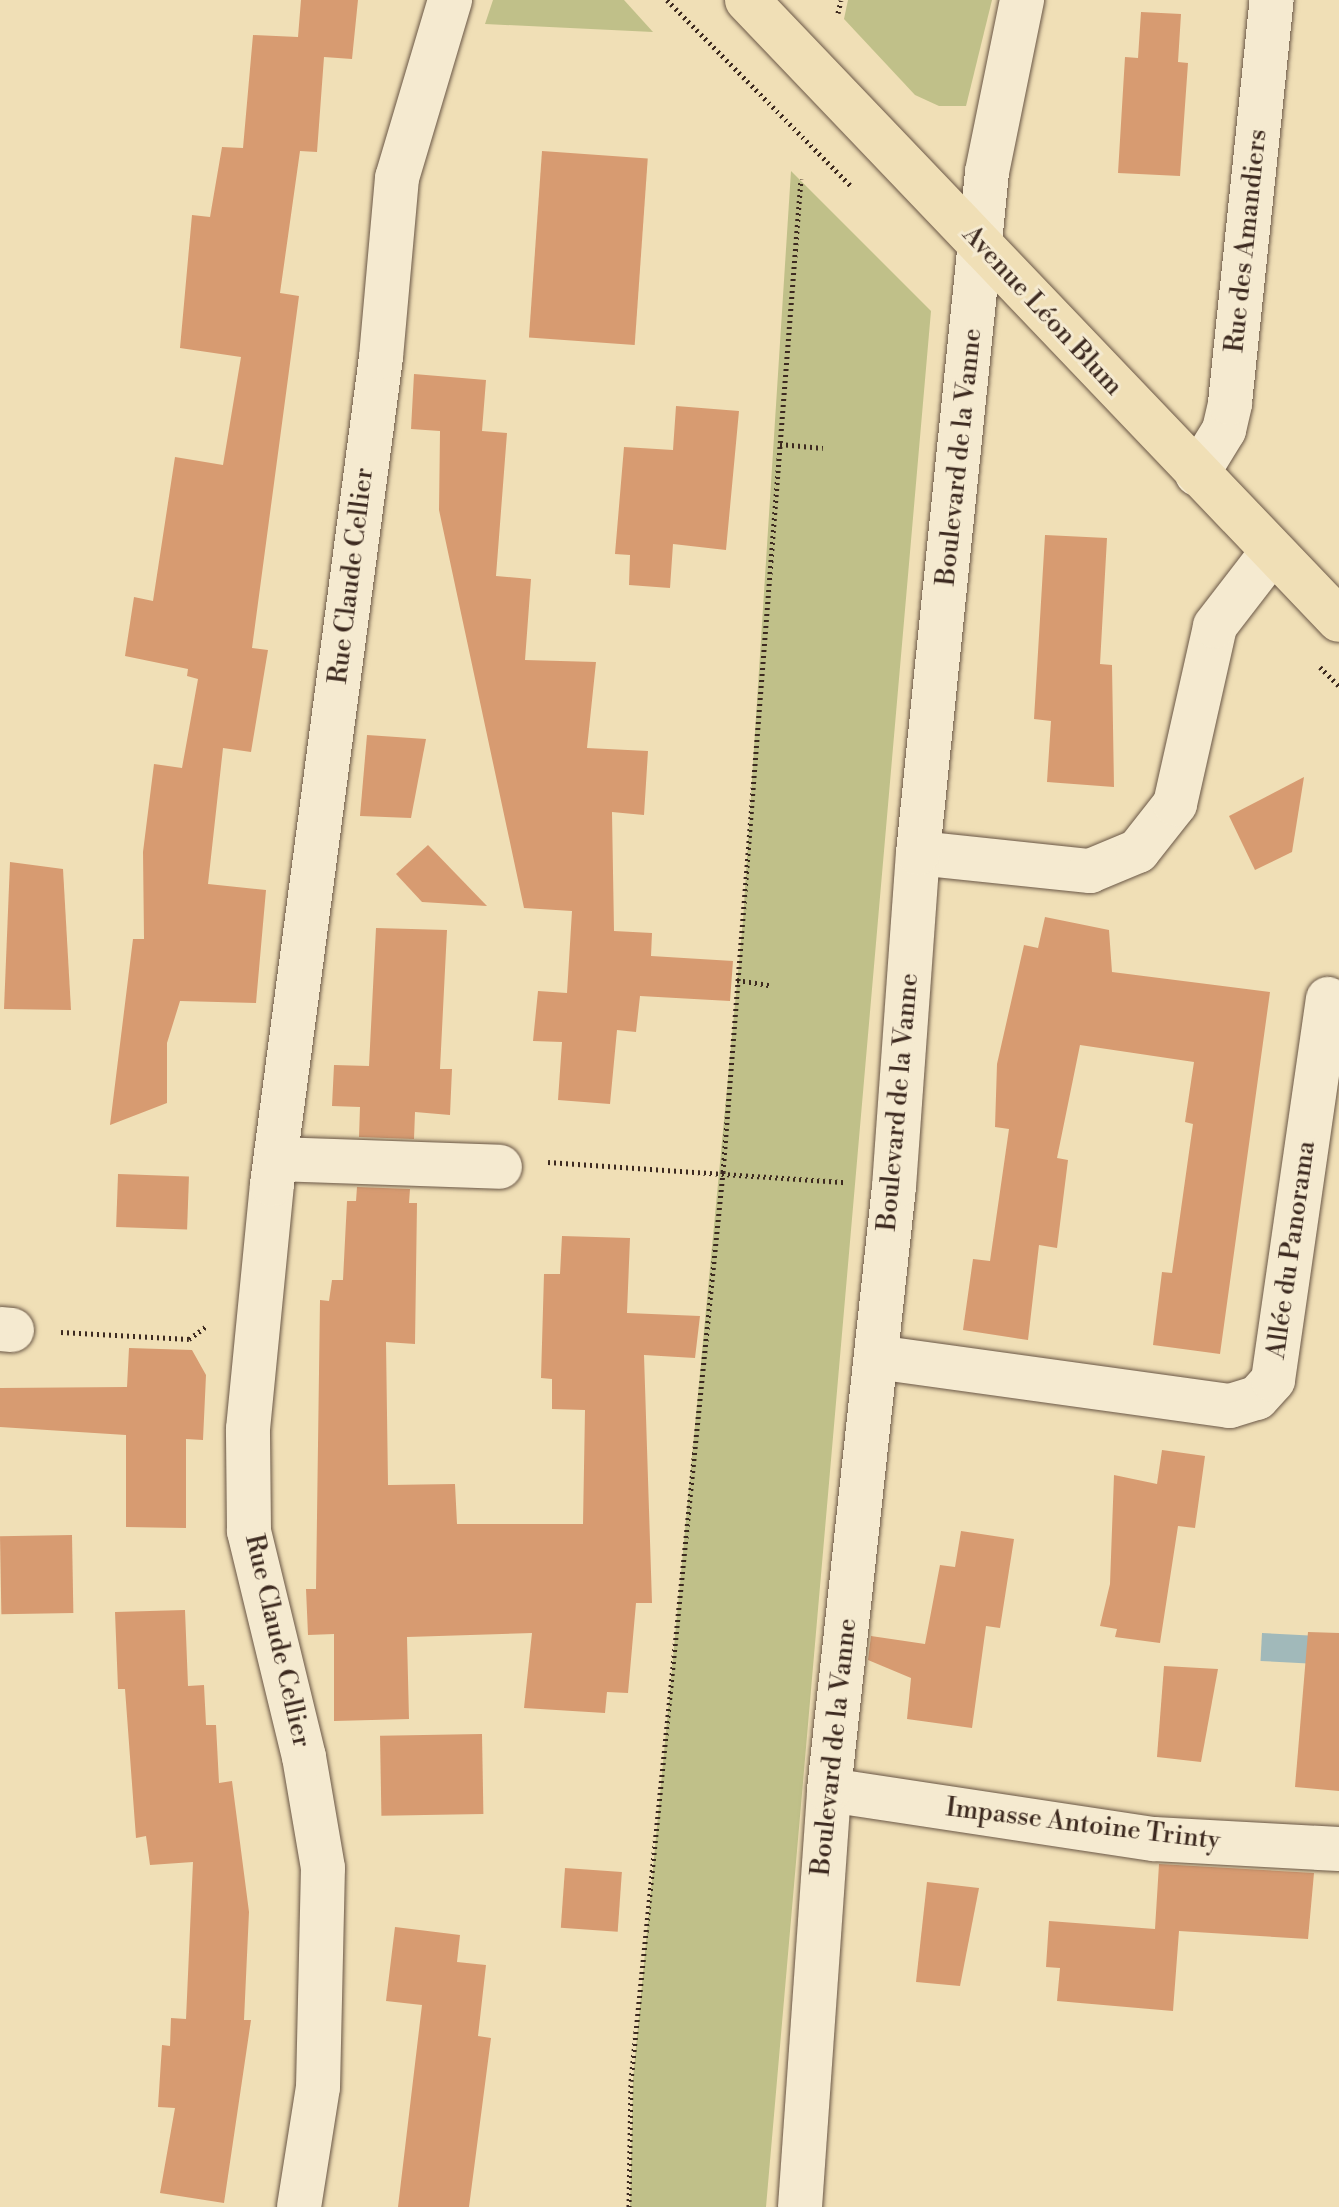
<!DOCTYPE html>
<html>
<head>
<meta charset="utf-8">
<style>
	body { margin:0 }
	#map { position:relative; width:1339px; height:2207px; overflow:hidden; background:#f0dfb6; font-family:"Libre Bodoni",serif }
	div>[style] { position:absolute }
	.green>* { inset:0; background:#c0c089 }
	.water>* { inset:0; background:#a1b9ba; transform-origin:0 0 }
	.building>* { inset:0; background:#d79b71; transform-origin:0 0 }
	.path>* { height:5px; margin-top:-2.5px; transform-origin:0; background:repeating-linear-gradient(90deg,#3d2a20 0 2px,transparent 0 6px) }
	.roads { filter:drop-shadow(0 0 2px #6a5746) drop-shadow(0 0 2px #6a5746) }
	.minor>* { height:44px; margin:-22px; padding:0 22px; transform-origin:22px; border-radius:22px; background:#f5ead0 }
	.major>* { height:44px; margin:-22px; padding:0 22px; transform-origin:22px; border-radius:22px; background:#f0dfb6 }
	span { translate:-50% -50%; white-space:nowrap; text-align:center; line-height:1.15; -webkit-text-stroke:6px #f5ead0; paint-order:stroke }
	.street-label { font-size:26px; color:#3d2a20 }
</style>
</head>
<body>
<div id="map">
	<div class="green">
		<i style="clip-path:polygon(493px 0,624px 0,653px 32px,485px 24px)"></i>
		<i style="clip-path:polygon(848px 0,992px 0,966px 106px,939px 106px,915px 95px,844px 19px)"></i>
		<i style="clip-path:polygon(791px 171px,931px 311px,766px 2207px,630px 2207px,633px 2079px,743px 920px)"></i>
	</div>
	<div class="water">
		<i style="left:1262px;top:1633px;width:62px;height:28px;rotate:3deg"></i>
	</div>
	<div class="building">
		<i style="clip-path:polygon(301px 0,358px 0,352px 59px,324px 57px,317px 152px,300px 151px,280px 293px,299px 296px,252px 648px,268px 650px,251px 752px,223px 748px,208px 884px,266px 890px,256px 1003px,180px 1001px,167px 1043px,167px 1103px,110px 1125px,133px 939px,144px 939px,143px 852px,154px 764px,182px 768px,198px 679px,187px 676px,188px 669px,125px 656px,134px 597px,153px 601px,175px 457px,223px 465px,241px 357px,180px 348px,192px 215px,210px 217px,222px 147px,243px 148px,253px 35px,298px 37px)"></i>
		<i style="clip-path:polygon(1141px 12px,1181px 14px,1178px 62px,1188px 63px,1180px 176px,1118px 173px,1125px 57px,1138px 58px)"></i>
		<i style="left:542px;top:151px;width:106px;height:187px;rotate:4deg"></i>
		<i style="clip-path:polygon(414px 374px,486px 380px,482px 431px,507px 433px,496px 576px,531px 579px,525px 660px,596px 662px,587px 748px,648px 751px,644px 815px,612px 812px,614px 931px,652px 933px,651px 956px,733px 961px,730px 1001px,640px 996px,636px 1032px,617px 1030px,610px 1104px,558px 1100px,562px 1042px,533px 1041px,538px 991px,567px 993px,572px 911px,524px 908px,439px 510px,440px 431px,411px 429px)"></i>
		<i style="clip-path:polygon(676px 406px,739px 411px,726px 550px,673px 544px,670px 588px,629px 585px,630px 555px,615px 554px,624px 447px,673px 450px)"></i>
		<i style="clip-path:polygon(1045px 535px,1107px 538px,1100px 664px,1112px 665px,1114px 787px,1047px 782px,1051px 721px,1034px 719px)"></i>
		<i style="clip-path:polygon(367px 735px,426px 739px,411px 818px,360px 816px)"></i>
		<i style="clip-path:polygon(1304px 777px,1292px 852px,1255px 870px,1229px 816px)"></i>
		<i style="clip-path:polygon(428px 845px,487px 906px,422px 902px,396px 874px)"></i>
		<i style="clip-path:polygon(10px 862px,63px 869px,71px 1010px,4px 1009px)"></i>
		<i style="clip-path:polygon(1045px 917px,1109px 930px,1112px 972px,1270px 992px,1220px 1354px,1153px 1345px,1162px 1272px,1172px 1273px,1193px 1124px,1185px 1122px,1194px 1062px,1080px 1045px,1057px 1158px,1068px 1160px,1057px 1248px,1039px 1245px,1028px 1340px,963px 1330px,973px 1259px,990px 1261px,1009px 1129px,995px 1127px,997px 1064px,1024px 945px,1038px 948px)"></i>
		<i style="clip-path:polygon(376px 928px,447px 930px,440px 1069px,452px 1069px,450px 1115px,415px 1112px,414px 1139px,359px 1137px,360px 1107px,332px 1106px,334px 1065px,369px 1066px)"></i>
		<i style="left:118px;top:1174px;width:71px;height:53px;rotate:2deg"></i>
		<i style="clip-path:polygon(357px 1187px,410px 1189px,409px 1203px,417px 1203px,415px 1344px,386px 1342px,388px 1485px,455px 1484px,457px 1524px,583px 1524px,585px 1410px,552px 1409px,552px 1379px,541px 1378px,544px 1274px,560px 1274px,562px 1236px,630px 1238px,627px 1313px,700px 1316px,695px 1358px,644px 1355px,652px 1603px,636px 1603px,628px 1693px,607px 1692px,605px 1713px,524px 1708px,532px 1633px,407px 1637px,409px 1719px,334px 1721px,334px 1634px,308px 1635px,306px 1589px,316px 1589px,320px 1300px,329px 1301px,332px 1280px,343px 1280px,347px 1201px,356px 1201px)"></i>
		<i style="clip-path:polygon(129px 1348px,192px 1350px,206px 1375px,203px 1440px,186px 1439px,186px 1528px,126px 1527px,126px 1435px,0 1427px,0 1388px,127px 1387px)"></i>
		<i style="clip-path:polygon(1162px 1450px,1205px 1456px,1195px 1528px,1178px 1526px,1160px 1643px,1115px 1637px,1117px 1629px,1100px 1626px,1110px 1584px,1114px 1475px,1157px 1484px)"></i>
		<i style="clip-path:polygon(961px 1531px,1014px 1539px,1000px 1628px,986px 1626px,972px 1728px,907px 1719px,911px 1678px,868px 1660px,871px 1636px,925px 1644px,940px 1565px,955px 1567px)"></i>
		<i style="left:72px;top:1535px;width:78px;height:72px;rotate:89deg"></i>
		<i style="clip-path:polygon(185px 1610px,188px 1686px,204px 1685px,206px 1725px,216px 1725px,219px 1783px,232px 1781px,249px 1912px,244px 2020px,251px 2020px,224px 2203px,160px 2193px,175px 2108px,158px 2107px,162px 2045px,170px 2046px,171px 2018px,186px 2019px,193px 1862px,150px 1865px,146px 1836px,136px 1838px,125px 1689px,118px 1689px,115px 1612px)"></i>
		<i style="clip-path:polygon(1308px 1632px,1339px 1633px,1339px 1791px,1295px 1787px)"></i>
		<i style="clip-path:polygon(1164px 1666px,1218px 1669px,1201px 1762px,1157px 1757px)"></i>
		<i style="left:482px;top:1734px;width:80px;height:102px;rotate:89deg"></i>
		<i style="clip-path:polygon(1159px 1864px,1314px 1873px,1308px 1939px,1179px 1931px,1173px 2011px,1057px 2001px,1060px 1968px,1046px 1967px,1049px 1921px,1155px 1929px)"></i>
		<i style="left:565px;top:1868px;width:57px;height:60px;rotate:4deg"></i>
		<i style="clip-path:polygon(927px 1882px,979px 1888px,960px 1986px,916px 1982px)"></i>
		<i style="clip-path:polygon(395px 1927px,460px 1935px,457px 1962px,486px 1965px,478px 2036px,491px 2038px,469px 2207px,398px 2207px,422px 2005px,386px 2001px)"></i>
	</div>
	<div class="path">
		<i style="left:667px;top:0;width:263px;rotate:45.3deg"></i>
		<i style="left:838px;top:13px;width:13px;rotate:-77deg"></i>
		<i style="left:780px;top:444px;width:43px;rotate:5.3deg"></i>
		<i style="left:1320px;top:667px;width:27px;rotate:45deg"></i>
		<i style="left:737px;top:980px;width:33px;rotate:9deg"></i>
		<i style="left:548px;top:1162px;width:298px;rotate:3.9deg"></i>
		<i style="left:61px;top:1332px;width:128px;rotate:3.1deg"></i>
		<i style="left:189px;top:1339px;width:22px;rotate:-36deg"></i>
		<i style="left:629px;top:2207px;width:126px;rotate:-89.1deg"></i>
		<i style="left:631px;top:2081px;width:914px;rotate:-84.22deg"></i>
		<i style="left:723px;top:1172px;width:996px;rotate:-85.51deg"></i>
	</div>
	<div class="roads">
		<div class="minor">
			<i style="left:1197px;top:474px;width:52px;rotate:-58.5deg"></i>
			<i style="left:1224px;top:430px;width:28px;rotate:-77deg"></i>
			<i style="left:1230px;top:403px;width:405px;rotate:-84.1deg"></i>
			<i style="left:918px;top:853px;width:173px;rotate:6deg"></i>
			<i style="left:1090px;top:871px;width:52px;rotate:-22.6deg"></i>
			<i style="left:1138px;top:851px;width:60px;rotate:-51.8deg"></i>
			<i style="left:1175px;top:804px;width:182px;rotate:-77.3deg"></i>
			<i style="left:1215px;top:626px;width:93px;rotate:-52.4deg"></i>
			<i style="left:276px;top:1159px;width:224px;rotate:2deg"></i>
			<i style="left:0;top:1329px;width:12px;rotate:5deg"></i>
			<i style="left:876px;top:1357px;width:357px;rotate:7.9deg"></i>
			<i style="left:1230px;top:1406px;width:28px;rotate:-17deg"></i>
			<i style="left:1257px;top:1398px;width:24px;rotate:-48deg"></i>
			<i style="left:1273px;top:1380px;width:385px;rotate:-81.8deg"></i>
			<i style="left:829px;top:1790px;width:329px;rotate:8.6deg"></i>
			<i style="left:1154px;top:1839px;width:185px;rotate:3.1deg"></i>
			<i style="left:299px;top:2207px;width:121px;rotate:-81deg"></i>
			<i style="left:318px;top:2087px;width:219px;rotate:-88.7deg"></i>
			<i style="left:323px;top:1868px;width:113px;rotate:-99.7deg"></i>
			<i style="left:304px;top:1757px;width:233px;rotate:-103.7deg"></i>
			<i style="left:249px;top:1531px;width:102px;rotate:-90.6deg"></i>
			<i style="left:248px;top:1429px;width:246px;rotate:-84.4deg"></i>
			<i style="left:272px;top:1184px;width:834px;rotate:-82.49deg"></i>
			<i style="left:381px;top:357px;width:180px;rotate:-84.9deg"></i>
			<i style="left:397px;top:178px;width:186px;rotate:-73.4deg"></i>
			<i style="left:800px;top:2207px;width:418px;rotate:-86deg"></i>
			<i style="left:829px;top:1790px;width:606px;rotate:-83.85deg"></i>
			<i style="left:894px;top:1187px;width:335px;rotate:-85.9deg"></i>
			<i style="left:918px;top:853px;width:684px;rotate:-84.21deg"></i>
			<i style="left:987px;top:172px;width:176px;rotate:-78.5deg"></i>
		</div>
		<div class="major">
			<i style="left:747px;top:0;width:857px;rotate:46.32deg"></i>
		</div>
	</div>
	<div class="street-label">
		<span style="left:1247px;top:241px;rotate:-84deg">Rue des Amandiers</span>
		<span style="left:1042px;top:311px;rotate:47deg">Avenue Léon Blum</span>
		<span style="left:960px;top:457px;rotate:-84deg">Boulevard de la Vanne</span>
		<span style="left:352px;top:576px;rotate:-83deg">Rue Claude Cellier</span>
		<span style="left:899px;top:1102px;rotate:-85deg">Boulevard de la Vanne</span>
		<span style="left:1292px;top:1250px;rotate:-82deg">Allée du Panorama</span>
		<span style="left:277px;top:1641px;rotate:77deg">Rue Claude Cellier</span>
		<span style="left:835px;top:1747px;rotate:-84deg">Boulevard de la Vanne</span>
		<span style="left:1083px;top:1825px;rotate:7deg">Impasse Antoine Trinty</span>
	</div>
</div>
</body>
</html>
